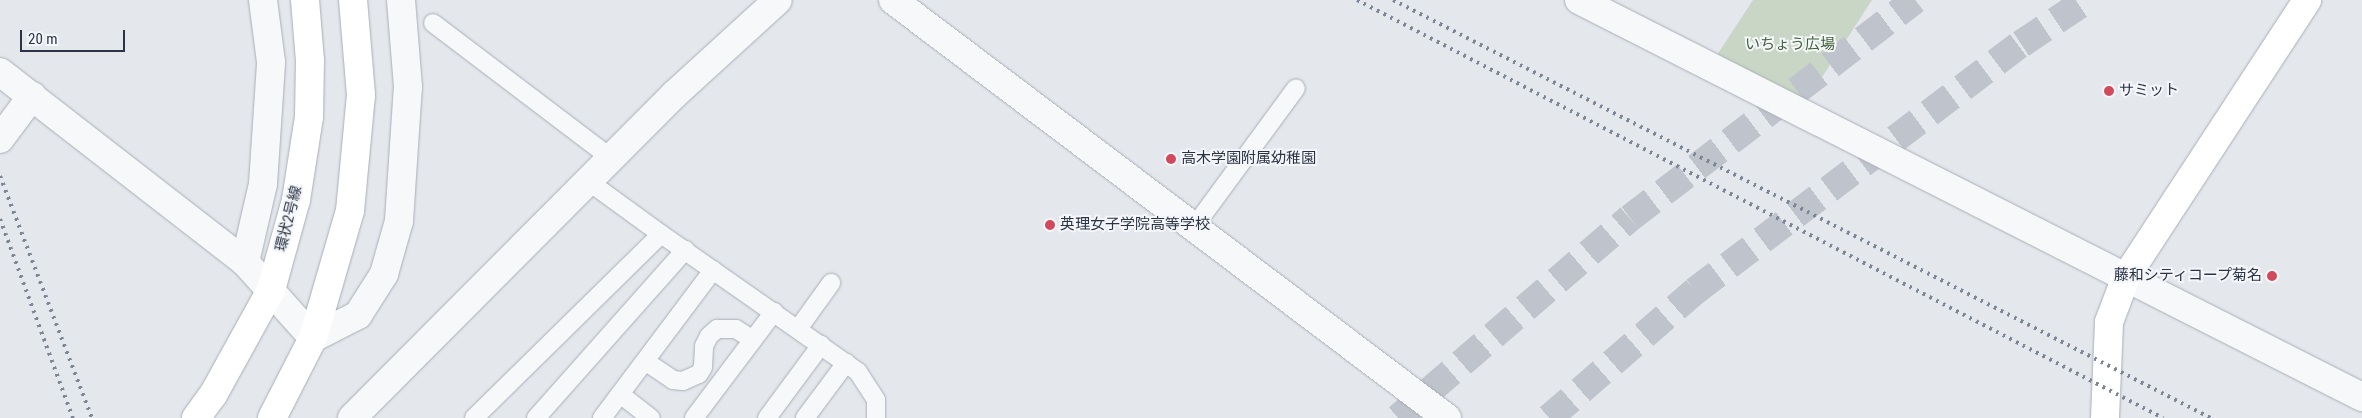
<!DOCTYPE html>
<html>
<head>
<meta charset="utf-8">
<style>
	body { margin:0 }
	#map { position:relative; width:2362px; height:418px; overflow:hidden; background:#e4e7ec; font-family:"Roboto Condensed","Noto Sans JP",sans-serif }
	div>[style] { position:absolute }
	.green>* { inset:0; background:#c9d6c5 }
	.highway-tunnel>* { height:28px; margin-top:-14px; transform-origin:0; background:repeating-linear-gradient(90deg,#bfc3cb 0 28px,transparent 0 42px) }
	.roads { filter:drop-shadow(0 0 1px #a9aeb7) drop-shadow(0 0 1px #a9aeb7) }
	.lane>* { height:18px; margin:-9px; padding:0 9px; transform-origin:9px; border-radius:9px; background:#f7f8fa }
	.street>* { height:28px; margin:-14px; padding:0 14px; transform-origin:14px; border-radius:14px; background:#f7f8fa }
	.secondary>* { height:28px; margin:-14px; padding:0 14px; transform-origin:14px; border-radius:14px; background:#fff }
	.primary>* { height:28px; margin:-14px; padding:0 14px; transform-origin:14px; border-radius:14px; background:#fff }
	.rail>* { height:4px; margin-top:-2px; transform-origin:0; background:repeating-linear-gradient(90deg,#7d8696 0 2.5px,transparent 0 7.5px) }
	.dots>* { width:14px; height:14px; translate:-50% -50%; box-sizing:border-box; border:2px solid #f4f6f9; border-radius:50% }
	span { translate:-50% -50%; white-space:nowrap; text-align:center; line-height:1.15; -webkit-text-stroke:4px #f4f6f9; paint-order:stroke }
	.park-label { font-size:15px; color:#3f6138 }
	.poi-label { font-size:15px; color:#2b3445 }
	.left { translate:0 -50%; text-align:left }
	.right { translate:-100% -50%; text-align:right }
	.street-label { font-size:15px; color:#2b3445 }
	.scale { position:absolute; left:20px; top:30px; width:105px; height:22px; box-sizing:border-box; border:2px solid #2b3445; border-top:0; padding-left:6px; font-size:15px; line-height:18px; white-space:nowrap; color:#2b3445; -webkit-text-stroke:4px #f4f6f9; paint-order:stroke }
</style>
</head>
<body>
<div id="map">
	<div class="green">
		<i style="clip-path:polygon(1753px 0,1872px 0,1806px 102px,1715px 58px)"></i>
	</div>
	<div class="highway-tunnel">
		<i style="left:1398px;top:418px;width:306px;rotate:-40.8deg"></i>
		<i style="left:1630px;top:218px;width:359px;rotate:-37.4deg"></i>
		<i style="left:1549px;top:418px;width:194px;rotate:-41deg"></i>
		<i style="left:1695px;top:291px;width:409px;rotate:-37.2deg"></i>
		<i style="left:2021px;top:44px;width:79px;rotate:-33.7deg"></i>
	</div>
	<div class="roads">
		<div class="lane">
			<i style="left:433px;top:23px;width:223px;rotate:37.2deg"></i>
			<i style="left:588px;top:181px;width:90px;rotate:36deg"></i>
			<i style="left:1194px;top:227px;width:172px;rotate:-53.7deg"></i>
			<i style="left:798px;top:329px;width:57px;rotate:-54.3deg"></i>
			<i style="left:645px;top:361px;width:34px;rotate:34deg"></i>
			<i style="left:673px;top:380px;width:10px;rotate:6deg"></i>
			<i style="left:683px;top:381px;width:17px;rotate:-24deg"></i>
			<i style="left:699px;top:374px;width:8px;rotate:-60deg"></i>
			<i style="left:703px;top:367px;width:21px;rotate:-87deg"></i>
			<i style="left:704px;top:346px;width:11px;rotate:-63deg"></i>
			<i style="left:709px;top:336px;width:11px;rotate:-41deg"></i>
			<i style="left:717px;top:329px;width:19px"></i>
			<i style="left:736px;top:329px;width:20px;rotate:33deg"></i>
			<i style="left:620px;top:394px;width:39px;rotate:38deg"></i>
			<i style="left:474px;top:418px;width:262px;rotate:-44.5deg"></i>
			<i style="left:661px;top:234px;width:241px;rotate:35deg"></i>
			<i style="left:858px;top:372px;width:33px;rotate:57deg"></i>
			<i style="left:876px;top:400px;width:18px;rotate:90deg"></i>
			<i style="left:536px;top:418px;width:225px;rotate:-48.4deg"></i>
			<i style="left:602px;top:418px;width:185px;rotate:-53.1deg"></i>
			<i style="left:694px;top:418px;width:133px;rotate:-53deg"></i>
			<i style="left:767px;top:418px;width:91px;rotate:-53.5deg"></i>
			<i style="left:805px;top:418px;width:69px;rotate:-53.3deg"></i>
		</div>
		<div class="street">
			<i style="left:893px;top:0;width:694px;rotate:37.04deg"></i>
			<i style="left:1579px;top:0;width:878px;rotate:26.89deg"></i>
			<i style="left:0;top:72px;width:310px;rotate:37.8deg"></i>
			<i style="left:245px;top:262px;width:102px;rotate:48.2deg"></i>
			<i style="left:313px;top:338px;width:51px;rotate:-27.1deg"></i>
			<i style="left:358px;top:315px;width:49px;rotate:-57.6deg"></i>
			<i style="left:384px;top:274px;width:55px;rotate:-74.2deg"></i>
			<i style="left:399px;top:221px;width:134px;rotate:-86.2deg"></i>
			<i style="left:408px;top:87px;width:87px;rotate:-94.6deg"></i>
			<i style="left:0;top:139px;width:54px;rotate:-53.3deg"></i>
			<i style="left:245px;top:262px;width:80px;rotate:-77deg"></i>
			<i style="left:263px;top:184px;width:122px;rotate:-86.2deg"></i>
			<i style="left:271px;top:62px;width:63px;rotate:-97.4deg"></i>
			<i style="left:352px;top:418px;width:457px;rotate:-45.1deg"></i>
			<i style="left:675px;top:94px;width:139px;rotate:-42.4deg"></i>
		</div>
		<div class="secondary">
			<i style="left:2105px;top:418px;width:96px;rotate:-87.6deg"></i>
			<i style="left:2109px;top:322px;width:48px;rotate:-69.3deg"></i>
			<i style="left:2126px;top:277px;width:331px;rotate:-56.8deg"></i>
		</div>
		<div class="primary">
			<i style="left:196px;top:418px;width:29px;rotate:-54deg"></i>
			<i style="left:213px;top:395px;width:120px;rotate:-61.1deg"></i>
			<i style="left:271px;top:290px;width:93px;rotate:-74.5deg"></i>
			<i style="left:296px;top:200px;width:84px;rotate:-81.1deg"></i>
			<i style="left:309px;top:117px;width:56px;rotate:-89deg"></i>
			<i style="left:310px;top:61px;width:61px;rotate:-94.7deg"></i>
			<i style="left:272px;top:418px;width:90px;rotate:-62.9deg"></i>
			<i style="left:313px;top:338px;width:132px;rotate:-73.8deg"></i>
			<i style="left:350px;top:211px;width:117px;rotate:-84.6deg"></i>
			<i style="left:361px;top:95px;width:95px;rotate:-94.8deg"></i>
		</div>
	</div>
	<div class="rail">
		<i style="left:1357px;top:0;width:908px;rotate:27.41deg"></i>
		<i style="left:1393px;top:0;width:919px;rotate:27.07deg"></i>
		<i style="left:0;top:176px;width:259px;rotate:69.2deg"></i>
		<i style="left:0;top:219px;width:212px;rotate:69.9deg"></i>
	</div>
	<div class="dots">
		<i style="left:2109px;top:91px;background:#d1495b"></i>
		<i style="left:1171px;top:159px;background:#d1495b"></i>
		<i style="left:1050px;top:225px;background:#d1495b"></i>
		<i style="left:2272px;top:276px;background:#d1495b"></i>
	</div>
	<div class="park-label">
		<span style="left:1790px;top:45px">いちょう広場</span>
	</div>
	<div class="poi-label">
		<span class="left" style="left:2119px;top:91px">サミット</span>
		<span class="left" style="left:1181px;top:159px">高木学園附属幼稚園</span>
		<span class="left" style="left:1060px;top:225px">英理女子学院高等学校</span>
		<span class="right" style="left:2262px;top:276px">藤和シティコープ菊名</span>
	</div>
	<div class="street-label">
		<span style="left:289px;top:219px;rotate:-76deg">環状2号線</span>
	</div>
	<div class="scale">20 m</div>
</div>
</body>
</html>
